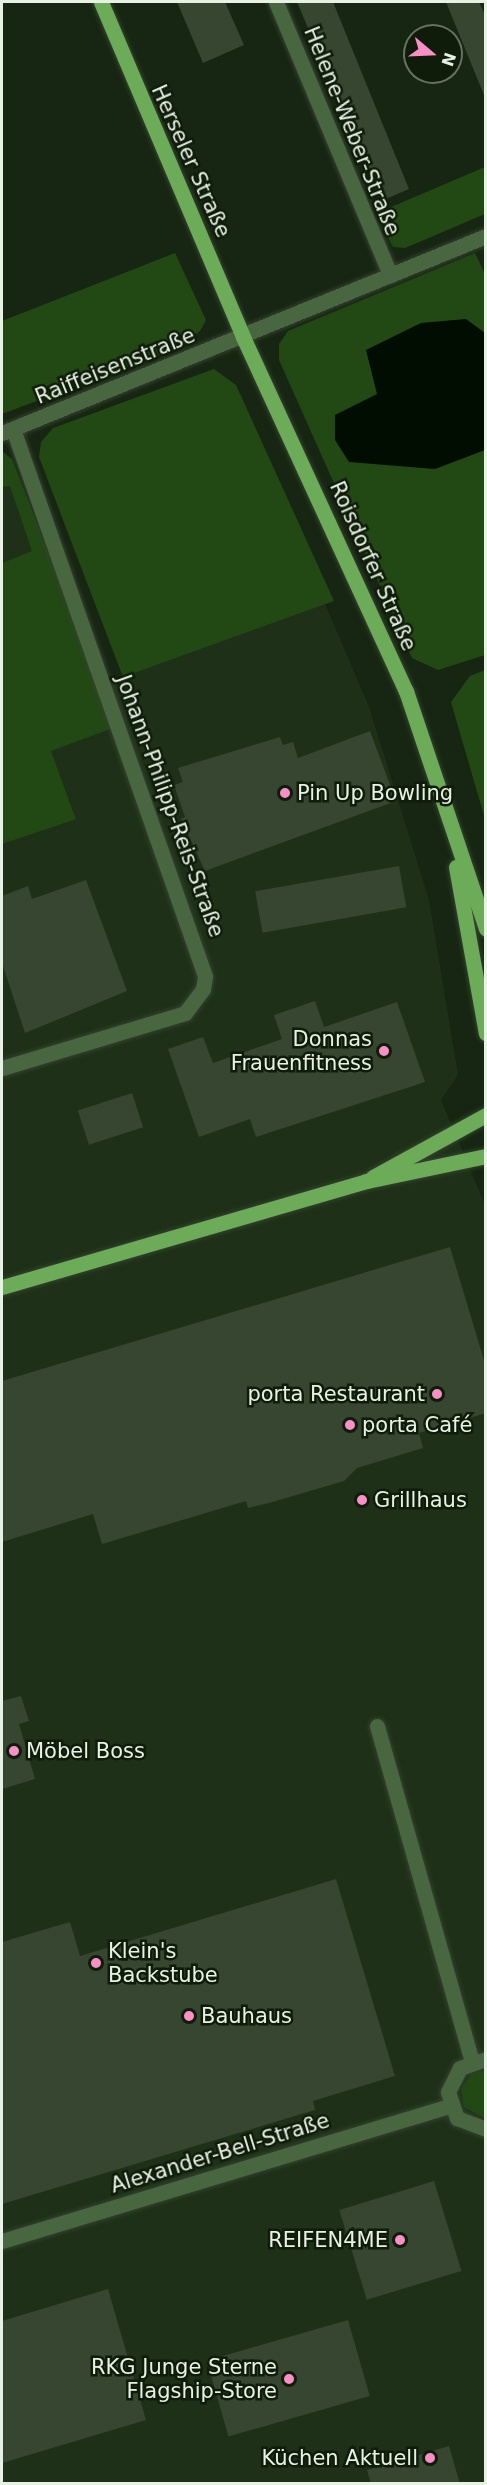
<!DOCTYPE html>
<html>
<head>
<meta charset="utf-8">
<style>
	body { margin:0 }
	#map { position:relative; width:487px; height:2485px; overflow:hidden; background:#172612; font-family:"DejaVu Sans",sans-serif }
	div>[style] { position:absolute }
	.built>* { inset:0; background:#1e3118 }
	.green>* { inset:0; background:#224914 }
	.water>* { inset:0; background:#000d00 }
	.building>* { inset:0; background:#364631; transform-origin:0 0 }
	.roads { filter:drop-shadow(0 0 2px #34422f) drop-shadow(0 0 2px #34422f) }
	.minor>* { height:15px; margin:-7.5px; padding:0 7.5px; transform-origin:7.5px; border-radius:7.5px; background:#48663f }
	.major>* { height:15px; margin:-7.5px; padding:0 7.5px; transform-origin:7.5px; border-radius:7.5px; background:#6cac59 }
	.dots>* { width:16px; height:16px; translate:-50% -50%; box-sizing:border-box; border:3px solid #0e1c09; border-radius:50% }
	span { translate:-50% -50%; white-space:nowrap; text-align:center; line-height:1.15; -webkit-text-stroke:5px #0e1c09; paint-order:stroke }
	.street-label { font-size:21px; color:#e7f1e4 }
	.poi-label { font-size:21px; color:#e7f1e4 }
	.left { translate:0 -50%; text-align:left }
	.right { translate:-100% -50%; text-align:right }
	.frame { position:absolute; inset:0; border:3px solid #e7f1e4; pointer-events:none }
	.north { position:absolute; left:403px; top:24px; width:60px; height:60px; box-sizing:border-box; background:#0e1c09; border:2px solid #657161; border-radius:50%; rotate:109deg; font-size:16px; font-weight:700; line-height:24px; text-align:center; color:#e7f1e4 }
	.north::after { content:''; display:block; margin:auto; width:21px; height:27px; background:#fa8fc7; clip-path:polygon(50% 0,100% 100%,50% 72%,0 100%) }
</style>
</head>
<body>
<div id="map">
	<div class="built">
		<i style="clip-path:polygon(10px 485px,33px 551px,2px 563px,2px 487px)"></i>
		<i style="clip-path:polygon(325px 604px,369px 707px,429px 900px,458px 1075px,441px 1100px,485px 1205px,485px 2483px,2px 2483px,2px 844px,76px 818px,51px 751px,116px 727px,100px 685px)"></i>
	</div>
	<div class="green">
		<i style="clip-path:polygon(485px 167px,485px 214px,405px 248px,393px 247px,387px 236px,395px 232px,389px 217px,381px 220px,377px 213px)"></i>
		<i style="clip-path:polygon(175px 253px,206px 320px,200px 331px,172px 350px,2px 414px,2px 321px)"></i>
		<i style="clip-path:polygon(475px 253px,486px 276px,485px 655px,438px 670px,412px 658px,279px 360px,279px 344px,288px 331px)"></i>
		<i style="clip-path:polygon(214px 369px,236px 385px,334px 601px,123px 677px,39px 457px,41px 442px,53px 428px)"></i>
		<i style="clip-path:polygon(2px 451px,12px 459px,116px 727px,51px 751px,76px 819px,2px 844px,2px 563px,32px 551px,10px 486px,2px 487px)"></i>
		<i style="clip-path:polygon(485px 670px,486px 670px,485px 819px,451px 702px,470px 676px)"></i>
		<i style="clip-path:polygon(485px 2070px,486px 2118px,484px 2118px,464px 2107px,461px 2089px,471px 2074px)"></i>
	</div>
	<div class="water">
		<i style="clip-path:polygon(466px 319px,485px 333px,485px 450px,435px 469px,349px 462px,335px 440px,335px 415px,377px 394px,366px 350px,421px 323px)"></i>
	</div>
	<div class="building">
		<i style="clip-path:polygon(177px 2px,225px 2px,244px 45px,203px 63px)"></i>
		<i style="clip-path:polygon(297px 2px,333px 2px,409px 189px,381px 201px)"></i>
		<i style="clip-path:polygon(446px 2px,479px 2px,486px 17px,486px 100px)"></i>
		<i style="clip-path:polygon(370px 731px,396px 801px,205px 871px,181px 819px,185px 817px,174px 785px,183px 782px,178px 768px,280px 737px,283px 745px,293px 742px,298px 758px)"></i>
		<i style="left:399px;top:866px;width:42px;height:146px;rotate:80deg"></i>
		<i style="clip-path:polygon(86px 880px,127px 991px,25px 1033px,2px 963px,2px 896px,28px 886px,32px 899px)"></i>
		<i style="clip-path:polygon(315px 1001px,324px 1027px,397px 1002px,425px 1082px,256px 1137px,250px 1119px,199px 1137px,168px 1049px,203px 1037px,213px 1063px,282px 1039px,274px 1015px)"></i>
		<i style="left:132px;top:1093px;width:36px;height:57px;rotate:72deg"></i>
		<i style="clip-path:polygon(450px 1247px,486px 1367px,486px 1413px,419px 1433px,423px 1448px,357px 1468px,344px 1481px,269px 1503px,248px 1508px,246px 1501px,102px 1544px,93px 1514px,2px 1542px,2px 1381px)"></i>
		<i style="clip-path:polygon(21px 1696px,29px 1721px,19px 1724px,35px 1779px,2px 1789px,2px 1701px)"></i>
		<i style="clip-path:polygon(336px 1879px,395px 2076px,313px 2101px,315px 2110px,2px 2204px,2px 1942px,70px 1922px,80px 1956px)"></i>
		<i style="left:434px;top:2181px;width:94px;height:99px;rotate:73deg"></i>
		<i style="clip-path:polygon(108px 2289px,146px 2420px,2px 2463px,2px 2321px)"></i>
		<i style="left:348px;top:2320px;width:79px;height:147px;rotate:74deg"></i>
		<i style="clip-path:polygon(449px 2446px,460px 2484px,371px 2484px,367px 2470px)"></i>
	</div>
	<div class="roads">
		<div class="minor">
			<i style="left:276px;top:2px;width:296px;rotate:67.3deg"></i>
			<i style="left:2px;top:433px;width:523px;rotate:-22.15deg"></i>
			<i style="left:2px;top:1068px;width:191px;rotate:-16.7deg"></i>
			<i style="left:185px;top:1013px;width:30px;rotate:-53deg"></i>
			<i style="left:203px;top:989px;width:13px;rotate:-81deg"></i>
			<i style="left:205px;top:976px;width:580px;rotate:-109.34deg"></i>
			<i style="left:377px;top:1726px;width:348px;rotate:74.2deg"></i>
			<i style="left:486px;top:2059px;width:28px;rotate:161deg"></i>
			<i style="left:460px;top:2068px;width:27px;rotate:117deg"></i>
			<i style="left:448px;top:2092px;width:28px;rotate:71deg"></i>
			<i style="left:457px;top:2118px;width:31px;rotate:21deg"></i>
			<i style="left:2px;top:2241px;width:468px;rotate:-16.8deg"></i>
		</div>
		<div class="major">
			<i style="left:101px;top:2px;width:364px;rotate:67deg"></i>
			<i style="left:243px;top:337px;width:390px;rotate:65.3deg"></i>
			<i style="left:406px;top:691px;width:251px;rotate:71.4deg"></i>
			<i style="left:456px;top:867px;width:169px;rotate:79.8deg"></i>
			<i style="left:373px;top:1177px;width:129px;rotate:-28.8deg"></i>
			<i style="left:2px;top:1287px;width:379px;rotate:-16.2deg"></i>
			<i style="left:366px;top:1181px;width:123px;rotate:-11.8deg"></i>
		</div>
	</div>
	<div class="dots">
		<i style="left:285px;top:793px;background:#fa8fc7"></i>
		<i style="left:384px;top:1051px;background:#fa8fc7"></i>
		<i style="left:437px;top:1394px;background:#fa8fc7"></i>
		<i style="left:350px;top:1425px;background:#fa8fc7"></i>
		<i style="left:362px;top:1500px;background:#fa8fc7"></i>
		<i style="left:14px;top:1751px;background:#fa8fc7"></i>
		<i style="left:96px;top:1963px;background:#fa8fc7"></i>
		<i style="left:189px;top:2016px;background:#fa8fc7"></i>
		<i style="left:400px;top:2240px;background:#fa8fc7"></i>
		<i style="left:289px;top:2379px;background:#fa8fc7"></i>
		<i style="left:430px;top:2458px;background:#fa8fc7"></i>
	</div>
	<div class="street-label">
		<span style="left:352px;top:131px;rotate:68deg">Helene-Weber-Straße</span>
		<span style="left:191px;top:161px;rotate:66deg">Herseler Straße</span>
		<span style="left:115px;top:366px;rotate:-22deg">Raiffeisenstraße</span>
		<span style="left:373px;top:566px;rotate:66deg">Roisdorfer Straße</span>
		<span style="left:170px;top:806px;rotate:70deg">Johann-Philipp-Reis-Straße</span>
		<span style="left:220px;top:2153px;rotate:-17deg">Alexander-Bell-Straße</span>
	</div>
	<div class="poi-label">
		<span class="left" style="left:297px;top:793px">Pin Up Bowling</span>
		<span class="right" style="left:372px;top:1051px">Donnas<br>Frauenfitness</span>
		<span class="right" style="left:425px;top:1394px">porta Restaurant</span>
		<span class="left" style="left:362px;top:1425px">porta Café</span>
		<span class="left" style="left:374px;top:1500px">Grillhaus</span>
		<span class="left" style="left:26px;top:1751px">Möbel Boss</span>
		<span class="left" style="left:108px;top:1963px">Klein's<br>Backstube</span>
		<span class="left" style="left:201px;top:2016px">Bauhaus</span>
		<span class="right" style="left:388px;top:2240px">REIFEN4ME</span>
		<span class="right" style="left:277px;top:2379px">RKG Junge Sterne<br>Flagship-Store</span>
		<span class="right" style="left:418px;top:2458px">Küchen Aktuell</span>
	</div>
	<div class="frame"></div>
	<div class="north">N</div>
</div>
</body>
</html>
